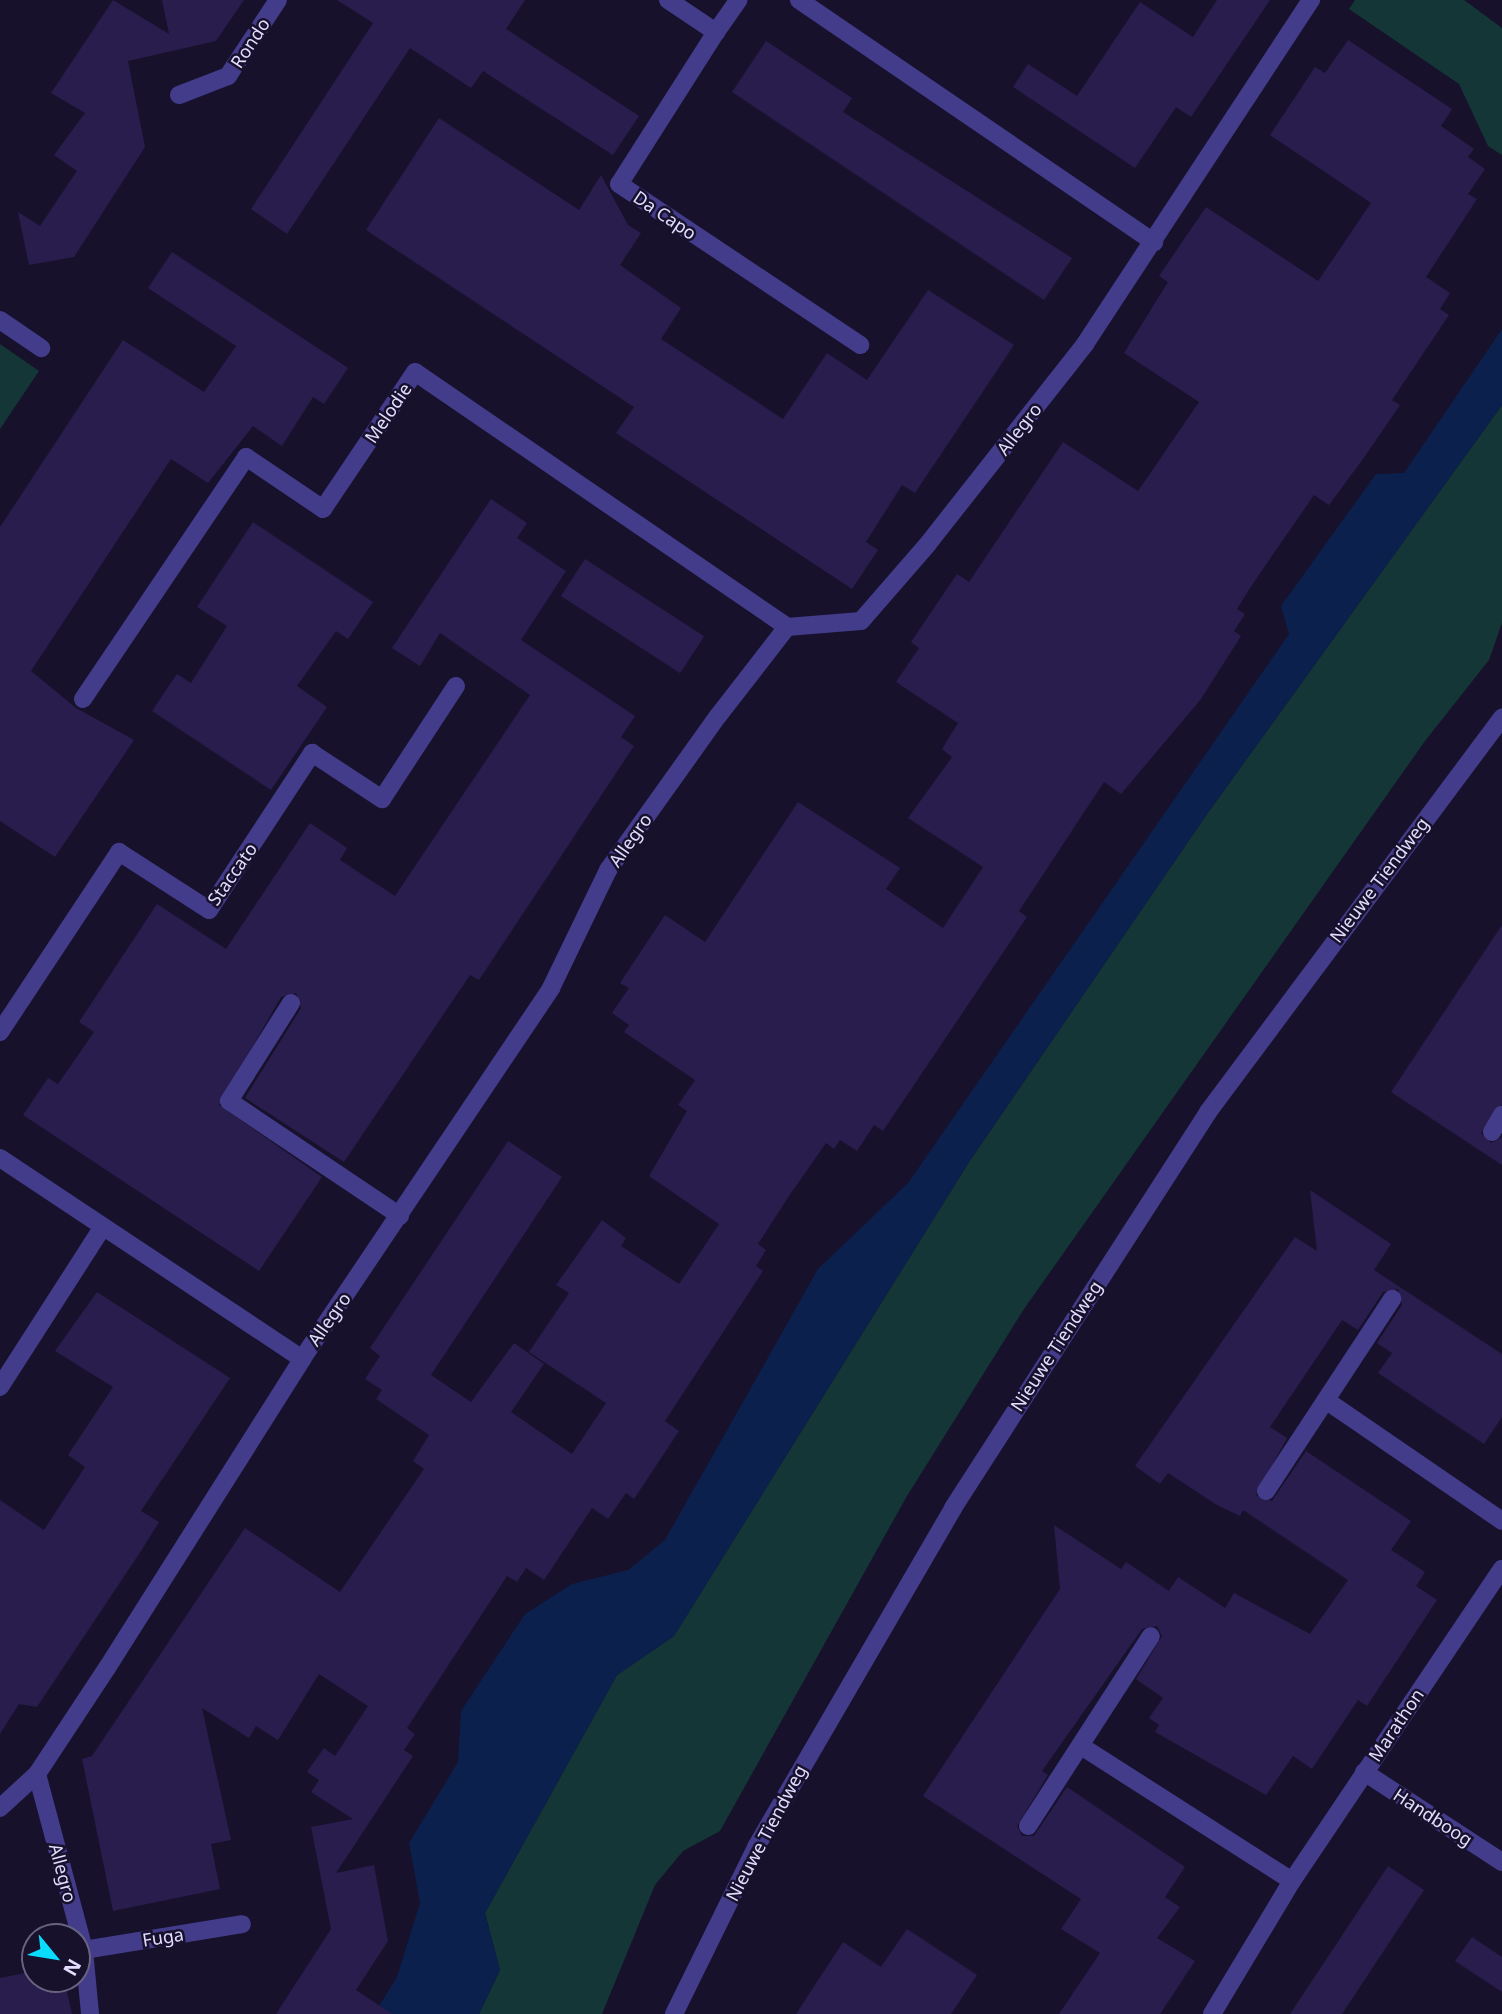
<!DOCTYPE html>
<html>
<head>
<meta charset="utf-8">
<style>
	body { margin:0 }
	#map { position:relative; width:1502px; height:2014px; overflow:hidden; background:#17112c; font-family:"Noto Sans",sans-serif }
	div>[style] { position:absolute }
	.green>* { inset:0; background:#143636 }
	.water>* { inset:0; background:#0b204c }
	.building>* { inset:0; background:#291d4d; transform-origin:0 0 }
	.minor>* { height:18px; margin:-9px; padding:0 9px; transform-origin:9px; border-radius:9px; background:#433c8b }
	span { translate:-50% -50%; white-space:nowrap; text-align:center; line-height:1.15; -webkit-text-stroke:5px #17112c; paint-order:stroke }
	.street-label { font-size:18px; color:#e2ddff }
	.north { position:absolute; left:21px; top:1923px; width:70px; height:70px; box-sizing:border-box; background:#17112c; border:2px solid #686380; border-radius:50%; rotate:120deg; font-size:19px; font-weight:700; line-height:28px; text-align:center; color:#e2ddff }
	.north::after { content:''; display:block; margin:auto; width:24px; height:32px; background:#09dcff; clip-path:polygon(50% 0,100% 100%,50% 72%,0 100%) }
</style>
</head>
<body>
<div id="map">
	<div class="green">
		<i style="clip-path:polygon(1355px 0,1464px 0,1502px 28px,1502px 155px,1488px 146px,1459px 84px,1349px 9px)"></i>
		<i style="clip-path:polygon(0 344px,39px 371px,0 429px)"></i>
		<i style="clip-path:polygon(1502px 405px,1502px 623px,1489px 660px,1425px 741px,1024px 1309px,907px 1496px,720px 1831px,683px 1851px,655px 1885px,602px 2014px,479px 2014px,500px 1970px,485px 1913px,617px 1675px,674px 1636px,969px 1162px,1207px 814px)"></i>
	</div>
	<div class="water">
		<i style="clip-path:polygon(1502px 329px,1502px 405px,1207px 814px,969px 1162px,674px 1636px,617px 1675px,485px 1913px,500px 1970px,479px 2014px,374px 2014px,397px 1977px,420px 1903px,409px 1843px,458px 1762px,461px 1711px,525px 1614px,572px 1584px,628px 1570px,665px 1540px,818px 1269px,908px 1183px,1289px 634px,1281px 606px,1376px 474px,1404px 473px)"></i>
	</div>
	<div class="building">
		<i style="clip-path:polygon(113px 0,169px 34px,162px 0,244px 0,216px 41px,128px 61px,145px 147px,74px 257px,29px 265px,18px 212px,40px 226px,60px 196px,77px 171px,54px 155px,85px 113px,51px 93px)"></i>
		<i style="clip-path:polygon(337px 0,525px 0,506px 29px,639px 116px,613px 155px,483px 71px,471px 88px,410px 48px,287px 234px,251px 209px,373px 23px)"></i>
		<i style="clip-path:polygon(1217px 0,1270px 0,1191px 117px,1176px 107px,1135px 168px,1013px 87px,1028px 64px,1077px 96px,1140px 2px,1193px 37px)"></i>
		<i style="clip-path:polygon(1348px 40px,1452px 109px,1441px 126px,1474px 149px,1468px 157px,1485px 169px,1468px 194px,1477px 199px,1426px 277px,1450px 293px,1440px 309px,1449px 315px,1392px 400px,1400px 405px,1363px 459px,1329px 505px,1314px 495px,1252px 585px,1237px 609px,1245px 614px,1234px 631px,1241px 636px,1201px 699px,1121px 794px,1104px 782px,1019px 911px,1027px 917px,883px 1131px,874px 1125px,857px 1151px,840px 1140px,834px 1149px,826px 1143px,789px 1196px,758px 1244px,766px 1250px,756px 1266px,763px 1271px,665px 1421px,679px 1431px,634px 1499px,626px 1493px,608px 1519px,592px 1508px,544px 1580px,526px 1568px,517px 1582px,507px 1576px,407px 1728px,415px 1734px,404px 1750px,413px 1756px,336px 1873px,374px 1865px,388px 1941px,356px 1990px,392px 2014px,276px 2014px,331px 1929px,311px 1827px,353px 1819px,311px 1792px,319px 1780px,307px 1772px,324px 1748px,335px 1756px,368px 1706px,319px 1674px,278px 1740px,256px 1726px,249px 1738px,202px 1708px,231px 1840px,211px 1844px,220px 1889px,113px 1911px,82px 1759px,92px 1756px,245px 1528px,340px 1592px,424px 1469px,413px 1461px,429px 1435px,376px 1399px,382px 1390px,365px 1379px,380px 1356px,370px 1348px,508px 1141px,562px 1177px,431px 1375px,471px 1402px,514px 1343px,544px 1364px,511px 1412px,572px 1454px,606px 1403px,529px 1352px,569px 1293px,556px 1285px,602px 1220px,626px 1238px,621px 1246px,679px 1284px,719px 1224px,649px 1176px,687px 1111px,678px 1105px,695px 1080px,624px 1032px,629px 1025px,612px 1013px,629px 988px,620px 983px,665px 915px,705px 942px,798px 802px,900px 868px,886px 889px,943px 928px,983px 867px,908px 818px,952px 757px,942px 749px,958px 723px,896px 682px,919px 648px,911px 642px,957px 574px,969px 582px,1063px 442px,1138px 491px,1199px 402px,1124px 353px,1168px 282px,1159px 276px,1206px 207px,1318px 281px,1371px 203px,1270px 135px,1315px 67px,1325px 73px)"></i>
		<i style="clip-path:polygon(766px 41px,852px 98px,843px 112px,1072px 258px,1044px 300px,732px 92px)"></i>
		<i style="clip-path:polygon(439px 118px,579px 210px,601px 175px,628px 225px,641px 233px,620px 265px,681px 308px,661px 339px,783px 419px,827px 353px,867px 380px,928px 290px,1014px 345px,915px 493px,902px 485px,866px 542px,878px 550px,852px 589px,616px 433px,634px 407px,366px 230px)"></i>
		<i style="clip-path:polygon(172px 252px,348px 368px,324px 404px,313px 397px,282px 446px,253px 426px,208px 483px,171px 459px,31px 671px,76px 708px,134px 740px,55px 857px,0 821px,0 527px,123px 340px,204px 392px,236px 346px,148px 288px)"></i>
		<i style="clip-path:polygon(491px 499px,527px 523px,517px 538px,566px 571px,521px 640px,635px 716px,621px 737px,634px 746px,479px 980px,470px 975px,344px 1162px,245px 1098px,301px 1008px,296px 993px,281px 997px,219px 1105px,322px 1177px,259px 1271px,23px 1115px,48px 1078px,58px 1084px,94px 1032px,79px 1022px,157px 904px,226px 949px,310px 823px,347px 848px,340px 860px,395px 896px,530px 695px,440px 633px,420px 666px,392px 648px)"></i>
		<i style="clip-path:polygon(253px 522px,373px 602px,348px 639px,336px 631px,297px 686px,327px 707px,271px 790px,152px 711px,177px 674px,191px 683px,227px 626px,197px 607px)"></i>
		<i style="left:585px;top:559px;width:142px;height:44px;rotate:33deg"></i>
		<i style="clip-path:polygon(1502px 925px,1502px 1104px,1481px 1133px,1491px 1143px,1502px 1137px,1502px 1165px,1391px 1092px)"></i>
		<i style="clip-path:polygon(1310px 1190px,1391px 1244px,1374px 1270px,1502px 1354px,1502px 1417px,1484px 1444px,1378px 1373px,1392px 1353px,1377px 1343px,1402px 1305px,1398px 1289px,1383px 1292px,1358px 1330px,1342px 1320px,1270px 1427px,1287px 1438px,1256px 1495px,1272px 1501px,1306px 1451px,1411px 1521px,1391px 1550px,1425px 1572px,1416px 1586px,1437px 1600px,1367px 1706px,1358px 1700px,1312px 1769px,1293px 1756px,1266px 1795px,1155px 1732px,1159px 1725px,1149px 1718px,1163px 1698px,1136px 1679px,1162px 1636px,1157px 1626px,1142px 1629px,1042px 1771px,1048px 1775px,1017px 1826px,1022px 1836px,1034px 1836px,1067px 1787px,1185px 1867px,1165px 1897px,1180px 1907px,1157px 1938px,1195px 1961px,1160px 2014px,1059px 2014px,1100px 1953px,1061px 1929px,1081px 1899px,923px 1796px,1060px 1589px,1054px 1525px,1121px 1569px,1126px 1562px,1169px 1591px,1178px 1577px,1225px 1608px,1234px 1593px,1310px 1634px,1348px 1580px,1243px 1510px,1240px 1516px,1217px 1505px,1168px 1473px,1160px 1484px,1135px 1466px,1295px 1237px,1317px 1251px)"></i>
		<i style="clip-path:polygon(97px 1292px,230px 1378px,141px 1511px,159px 1522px,141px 1551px,37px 1707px,19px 1704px,0 1734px,0 1500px,44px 1530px,85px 1467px,68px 1455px,113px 1387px,55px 1351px)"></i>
		<i style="clip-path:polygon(1388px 1866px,1424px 1890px,1342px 2014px,1290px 2014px)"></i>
		<i style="clip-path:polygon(907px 1929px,977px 1975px,951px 2014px,796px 2014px,843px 1942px,881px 1967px)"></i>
		<i style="clip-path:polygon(1472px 1937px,1502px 1957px,1502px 1992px,1455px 1961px)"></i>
		<i style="clip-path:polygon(35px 1971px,35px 1979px,64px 1979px,72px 2014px,0 2014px,0 1978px)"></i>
	</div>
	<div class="minor">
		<i style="left:668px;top:0;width:58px;rotate:33.7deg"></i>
		<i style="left:716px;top:32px;width:39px;rotate:-55deg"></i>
		<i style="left:799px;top:0;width:430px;rotate:34.3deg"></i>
		<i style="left:716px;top:32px;width:180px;rotate:122.5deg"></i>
		<i style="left:619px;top:184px;width:290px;rotate:33.7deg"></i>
		<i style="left:179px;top:95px;width:53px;rotate:-21.2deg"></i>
		<i style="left:228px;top:76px;width:91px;rotate:-56.7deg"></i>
		<i style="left:0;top:320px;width:50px;rotate:34.3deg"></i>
		<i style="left:83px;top:699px;width:292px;rotate:-56deg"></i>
		<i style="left:246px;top:457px;width:93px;rotate:34deg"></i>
		<i style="left:323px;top:509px;width:165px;rotate:-56.1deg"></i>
		<i style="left:415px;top:372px;width:451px;rotate:34.4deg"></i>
		<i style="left:291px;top:1003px;width:116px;rotate:122.3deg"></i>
		<i style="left:229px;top:1101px;width:206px;rotate:33.9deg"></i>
		<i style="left:0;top:1032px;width:216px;rotate:-56.5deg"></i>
		<i style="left:119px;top:852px;width:107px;rotate:32.8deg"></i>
		<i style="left:209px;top:910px;width:188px;rotate:-56.7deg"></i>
		<i style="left:312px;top:753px;width:84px;rotate:33.3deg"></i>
		<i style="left:382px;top:799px;width:135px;rotate:-56.8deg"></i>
		<i style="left:1492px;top:1132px;width:20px;rotate:-60deg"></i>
		<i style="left:0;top:1158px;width:363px;rotate:33.6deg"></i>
		<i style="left:0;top:1387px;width:189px;rotate:-57.3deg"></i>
		<i style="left:1327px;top:1401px;width:212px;rotate:34.4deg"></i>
		<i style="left:1266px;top:1491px;width:230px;rotate:-56.7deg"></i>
		<i style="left:1081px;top:1746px;width:250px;rotate:32.6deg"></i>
		<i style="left:1364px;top:1772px;width:165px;rotate:33.1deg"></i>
		<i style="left:37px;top:1774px;width:182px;rotate:75deg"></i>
		<i style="left:84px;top:1950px;width:64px;rotate:84.6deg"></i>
		<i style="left:0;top:1808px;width:50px;rotate:-42.6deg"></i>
		<i style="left:37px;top:1774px;width:127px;rotate:-56.6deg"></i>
		<i style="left:107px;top:1668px;width:365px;rotate:-57.7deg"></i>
		<i style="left:302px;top:1359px;width:447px;rotate:-56.1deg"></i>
		<i style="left:551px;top:988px;width:131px;rotate:-64.2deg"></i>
		<i style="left:608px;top:870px;width:189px;rotate:-54.5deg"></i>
		<i style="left:718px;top:716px;width:113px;rotate:-52.2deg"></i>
		<i style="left:787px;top:627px;width:74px;rotate:-4.6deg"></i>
		<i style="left:861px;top:621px;width:101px;rotate:-49deg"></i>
		<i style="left:927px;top:545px;width:256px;rotate:-51.8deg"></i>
		<i style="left:1085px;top:344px;width:412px;rotate:-56.7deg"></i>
		<i style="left:1028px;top:1826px;width:226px;rotate:-57.1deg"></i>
		<i style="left:84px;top:1950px;width:160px;rotate:-9.3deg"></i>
		<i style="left:674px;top:2014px;width:186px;rotate:-63.8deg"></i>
		<i style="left:756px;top:1847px;width:392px;rotate:-59.8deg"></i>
		<i style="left:953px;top:1508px;width:471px;rotate:-57.2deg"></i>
		<i style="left:1208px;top:1112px;width:492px;rotate:-53.3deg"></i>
		<i style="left:1212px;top:2014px;width:155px;rotate:-59deg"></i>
		<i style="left:1292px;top:1881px;width:376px;rotate:-56.1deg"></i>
	</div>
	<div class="street-label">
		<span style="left:250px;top:43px;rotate:-57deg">Rondo</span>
		<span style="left:665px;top:215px;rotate:34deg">Da Capo</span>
		<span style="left:388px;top:413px;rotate:-56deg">Melodie</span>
		<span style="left:1019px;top:429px;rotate:-52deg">Allegro</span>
		<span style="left:630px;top:840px;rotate:-55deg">Allegro</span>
		<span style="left:232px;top:874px;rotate:-55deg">Staccato</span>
		<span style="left:1379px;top:880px;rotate:-53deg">Nieuwe Tiendweg</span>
		<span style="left:329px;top:1319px;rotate:-55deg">Allegro</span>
		<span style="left:1056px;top:1346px;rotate:-57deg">Nieuwe Tiendweg</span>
		<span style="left:1396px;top:1725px;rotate:-56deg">Marathon</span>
		<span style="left:1433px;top:1817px;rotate:33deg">Handboog</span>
		<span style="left:766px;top:1833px;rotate:-62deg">Nieuwe Tiendweg</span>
		<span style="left:63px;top:1873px;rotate:75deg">Allegro</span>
		<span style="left:163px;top:1937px;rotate:-9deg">Fuga</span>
	</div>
	<div class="north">N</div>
</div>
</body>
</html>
